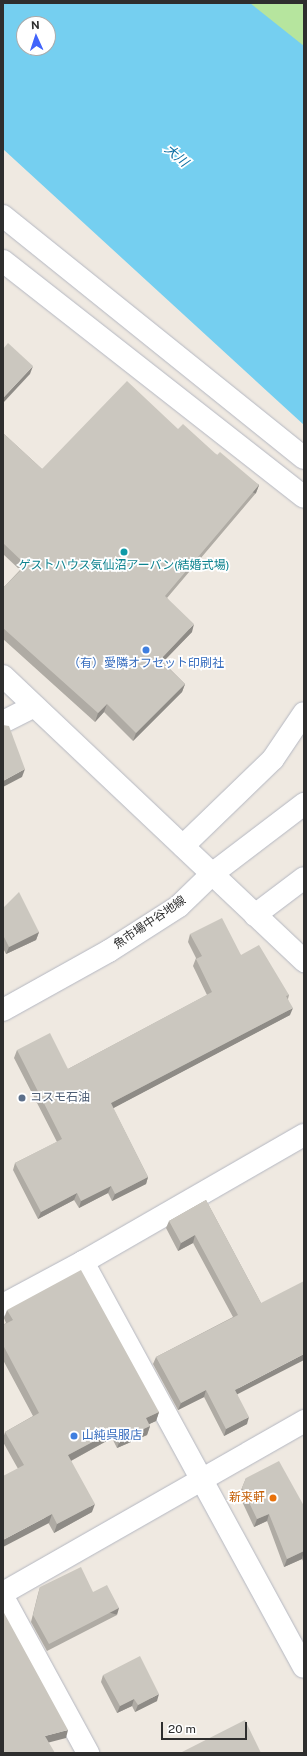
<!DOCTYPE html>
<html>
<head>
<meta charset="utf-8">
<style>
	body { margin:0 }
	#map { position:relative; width:307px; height:1756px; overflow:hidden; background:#efe9e1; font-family:"Public Sans","Noto Sans JP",sans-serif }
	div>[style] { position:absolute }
	.green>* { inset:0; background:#b6e59e }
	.water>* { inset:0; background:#75cff0 }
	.roads { filter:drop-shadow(0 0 1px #b4b7c1) drop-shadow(0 0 1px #b4b7c1) }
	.street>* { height:22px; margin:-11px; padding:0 11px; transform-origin:11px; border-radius:11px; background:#fff }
	.secondary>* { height:22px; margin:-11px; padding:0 11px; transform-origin:11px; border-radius:11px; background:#fff }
	.wall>* { inset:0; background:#afaba4 }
	.shaded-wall>* { inset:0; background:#8e8b86; transform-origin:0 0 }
	.building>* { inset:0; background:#cbc7bf }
	.dots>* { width:11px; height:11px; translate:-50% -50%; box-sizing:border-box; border:2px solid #fff; border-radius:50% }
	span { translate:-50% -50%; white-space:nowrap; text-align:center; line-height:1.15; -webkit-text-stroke:3.5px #fff; paint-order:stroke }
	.culture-label { font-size:12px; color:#0d838f }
	.shop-label { font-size:12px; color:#366cbe }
	.left { translate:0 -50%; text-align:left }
	.street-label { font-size:12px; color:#2e2e2e }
	.service-label { font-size:12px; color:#4e5e75 }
	.food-label { font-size:12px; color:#c56008 }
	.right { translate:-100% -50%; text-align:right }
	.water-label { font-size:13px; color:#0d6fa3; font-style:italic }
	.frame { position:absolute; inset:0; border:4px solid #2e2e2e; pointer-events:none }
	.north { position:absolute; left:16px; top:16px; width:40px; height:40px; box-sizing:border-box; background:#fff; border:1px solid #ababab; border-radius:50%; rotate:357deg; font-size:11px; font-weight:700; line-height:16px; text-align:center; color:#2e2e2e }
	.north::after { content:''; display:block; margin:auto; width:14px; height:18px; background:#4264fb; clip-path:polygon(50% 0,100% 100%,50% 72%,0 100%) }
	.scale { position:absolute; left:161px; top:1722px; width:86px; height:18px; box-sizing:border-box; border:2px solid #2e2e2e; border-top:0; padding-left:5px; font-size:12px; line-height:14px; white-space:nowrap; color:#2e2e2e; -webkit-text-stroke:3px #fff; paint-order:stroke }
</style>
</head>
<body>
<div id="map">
	<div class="green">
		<i style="clip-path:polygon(240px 3px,304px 3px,304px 52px)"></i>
	</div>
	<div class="water">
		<i style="clip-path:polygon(evenodd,3px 3px,250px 3px,304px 46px,304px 425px,3px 149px,3px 3px,24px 24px,48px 24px,48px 48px,24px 48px,24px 24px)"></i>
	</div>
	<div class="roads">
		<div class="street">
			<i style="left:3px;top:216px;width:386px;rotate:38.8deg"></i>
			<i style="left:3px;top:261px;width:382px;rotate:38.1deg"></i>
			<i style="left:3px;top:676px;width:415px;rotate:43.4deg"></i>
			<i style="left:3px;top:722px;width:35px;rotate:-27deg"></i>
			<i style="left:183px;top:846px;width:125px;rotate:-44deg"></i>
			<i style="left:273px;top:759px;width:55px;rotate:-56deg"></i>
			<i style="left:255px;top:915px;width:61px;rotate:-37.1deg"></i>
			<i style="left:83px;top:1262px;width:461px;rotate:61.4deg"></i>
			<i style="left:3px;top:1305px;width:91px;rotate:-28.3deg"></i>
			<i style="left:83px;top:1262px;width:255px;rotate:-29.9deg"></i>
			<i style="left:3px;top:1593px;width:347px;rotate:-29.7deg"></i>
			<i style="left:3px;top:1597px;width:178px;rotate:61.4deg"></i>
		</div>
		<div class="secondary">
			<i style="left:3px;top:1010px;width:121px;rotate:-29.1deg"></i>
			<i style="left:109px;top:951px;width:83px;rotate:-32.7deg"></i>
			<i style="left:179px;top:906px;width:46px;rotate:-44.1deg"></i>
			<i style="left:212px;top:874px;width:116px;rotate:-37.3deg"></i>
		</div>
	</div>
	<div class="wall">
		<i style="clip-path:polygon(178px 429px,217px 455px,259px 485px,256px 493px,167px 598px,192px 632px,163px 662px,185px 684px,182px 692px,133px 741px,104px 712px,95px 722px,3px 639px,3px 588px,20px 570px,3px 554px,3px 433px,42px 469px)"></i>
		<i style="clip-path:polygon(3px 906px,4px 907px,39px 932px,36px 940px,6px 954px,3px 948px)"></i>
		<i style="clip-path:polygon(190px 934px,241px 955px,289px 995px,288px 999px,290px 1015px,113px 1108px,148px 1177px,146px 1184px,112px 1201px,108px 1193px,79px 1208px,74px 1200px,38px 1219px,13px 1170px,15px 1163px,57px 1142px,14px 1058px,17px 1050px,68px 1069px,207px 995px,193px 966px,196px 958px,188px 942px)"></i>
		<i style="clip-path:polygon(206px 1200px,261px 1303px,237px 1394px,247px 1424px,224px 1436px,204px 1397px,178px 1410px,153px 1364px,156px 1357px,233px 1317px,193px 1243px,178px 1251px,166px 1228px,169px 1221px)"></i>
		<i style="clip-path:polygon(7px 1310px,159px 1412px,156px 1421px,149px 1424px,150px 1426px,147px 1435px,117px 1448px,112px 1438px,71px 1461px,92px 1512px,54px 1533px,3px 1442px,3px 1439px,5px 1432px,33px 1416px,3px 1360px,3px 1325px,6px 1323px,4px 1318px)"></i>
		<i style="clip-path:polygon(246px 1478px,304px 1506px,304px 1563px,302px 1559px,284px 1567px,267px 1521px,254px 1527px,239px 1495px)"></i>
		<i style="clip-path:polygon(40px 1587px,93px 1592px,117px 1615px,47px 1651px,31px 1622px,38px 1594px)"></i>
		<i style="clip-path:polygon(103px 1675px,157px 1701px,135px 1712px,132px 1706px,117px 1713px,101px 1682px)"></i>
	</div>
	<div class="shaded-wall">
		<i style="clip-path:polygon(33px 366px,30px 374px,3px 403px,3px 398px)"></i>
		<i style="left:259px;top:485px;width:9px;height:145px;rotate:111deg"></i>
		<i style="clip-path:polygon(194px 624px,192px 632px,157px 668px,160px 660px)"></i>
		<i style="clip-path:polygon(185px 684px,182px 692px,133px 741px,136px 733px)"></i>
		<i style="clip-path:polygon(107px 704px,104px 712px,95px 722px,98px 713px)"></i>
		<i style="clip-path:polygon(25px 769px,22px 777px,3px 787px,3px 781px)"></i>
		<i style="clip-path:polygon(39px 932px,36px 940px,6px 954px,9px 947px)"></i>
		<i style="clip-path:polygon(293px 1008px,290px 1015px,108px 1111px,111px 1103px)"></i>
		<i style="clip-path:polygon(148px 1177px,146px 1184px,112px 1201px,115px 1194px)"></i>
		<i style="clip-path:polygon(111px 1186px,108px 1193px,79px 1208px,81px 1201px)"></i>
		<i style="clip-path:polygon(77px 1193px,74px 1200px,38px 1219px,41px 1212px)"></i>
		<i style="clip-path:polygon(195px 1235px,193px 1243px,178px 1251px,181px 1243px)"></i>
		<i style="clip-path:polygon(304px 1354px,304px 1360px,232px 1397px,235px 1390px)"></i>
		<i style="clip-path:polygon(206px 1390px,204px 1397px,178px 1410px,181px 1403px)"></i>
		<i style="clip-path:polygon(159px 1412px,156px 1421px,143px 1427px,146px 1418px)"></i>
		<i style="clip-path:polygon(249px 1417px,247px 1424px,224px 1436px,226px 1429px)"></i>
		<i style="clip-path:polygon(150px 1426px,147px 1435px,117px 1448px,120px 1440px)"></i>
		<i style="clip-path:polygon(115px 1430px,112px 1438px,65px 1464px,68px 1455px)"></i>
		<i style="clip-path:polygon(95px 1504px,92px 1512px,54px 1533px,57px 1524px)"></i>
		<i style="clip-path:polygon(52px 1514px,49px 1523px,3px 1547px,3px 1540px)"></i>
		<i style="clip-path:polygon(269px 1514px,267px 1521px,254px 1527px,257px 1519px)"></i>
		<i style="clip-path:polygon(304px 1551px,302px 1559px,284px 1567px,287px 1559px)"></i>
		<i style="left:119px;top:1608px;width:7px;height:79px;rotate:106deg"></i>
		<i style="clip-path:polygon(159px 1694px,157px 1701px,135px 1712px,138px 1705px)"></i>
		<i style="clip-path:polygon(134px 1699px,132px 1706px,117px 1713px,120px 1706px)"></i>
		<i style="clip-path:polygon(68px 1730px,66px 1738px,43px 1744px,45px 1736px)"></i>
	</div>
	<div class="building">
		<i style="clip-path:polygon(8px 343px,33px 366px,3px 398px,3px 349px)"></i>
		<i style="clip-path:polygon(127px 381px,178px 429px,183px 424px,217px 455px,220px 452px,259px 485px,165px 596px,194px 624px,160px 660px,185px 684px,136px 733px,107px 704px,98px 713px,3px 628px,3px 588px,26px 565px,3px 543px,3px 433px,42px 469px)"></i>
		<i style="clip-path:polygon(3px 725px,9px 726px,25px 769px,3px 781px)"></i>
		<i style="clip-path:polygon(19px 892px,39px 932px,9px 947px,3px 935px,3px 906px,4px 907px)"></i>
		<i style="clip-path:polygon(222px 918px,241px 955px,259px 945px,289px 995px,286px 996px,293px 1008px,111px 1103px,148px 1177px,115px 1194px,111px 1186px,81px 1201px,77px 1193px,41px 1212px,15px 1163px,62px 1139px,17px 1050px,50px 1033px,68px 1069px,212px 992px,196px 959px,202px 956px,190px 934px)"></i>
		<i style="clip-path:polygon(206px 1200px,261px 1303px,304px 1281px,304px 1354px,235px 1390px,249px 1417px,226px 1429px,206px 1390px,181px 1403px,156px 1357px,238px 1315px,195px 1235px,181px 1243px,169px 1221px)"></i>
		<i style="clip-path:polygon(81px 1270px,159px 1412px,146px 1418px,150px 1426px,120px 1440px,115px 1430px,68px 1455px,95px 1504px,57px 1524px,52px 1514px,3px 1540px,3px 1476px,24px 1465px,5px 1432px,39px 1413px,3px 1345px,3px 1325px,13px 1320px,7px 1310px)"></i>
		<i style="clip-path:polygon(279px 1461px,304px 1506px,304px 1551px,287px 1559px,269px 1514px,257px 1519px,242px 1488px,246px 1478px)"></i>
		<i style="clip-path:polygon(81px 1567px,93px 1592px,107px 1585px,119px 1608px,49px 1644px,33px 1615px,40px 1587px)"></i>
		<i style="clip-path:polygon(3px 1611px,68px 1730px,45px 1736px,55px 1753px,3px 1753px)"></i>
		<i style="clip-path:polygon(140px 1656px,159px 1694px,138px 1705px,134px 1699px,120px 1706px,103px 1675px)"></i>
		<i style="clip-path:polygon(245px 1720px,261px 1753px,180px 1753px)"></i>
	</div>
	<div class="dots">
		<i style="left:124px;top:552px;background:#0f9aa8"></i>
		<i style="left:146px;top:650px;background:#3f7fe0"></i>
		<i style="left:22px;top:1098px;background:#5c6f8a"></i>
		<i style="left:74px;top:1436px;background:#3f7fe0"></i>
		<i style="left:273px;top:1498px;background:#e8710a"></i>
	</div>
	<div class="culture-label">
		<span style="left:124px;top:566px">ゲストハウス気仙沼アーバン(結婚式場)</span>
	</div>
	<div class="shop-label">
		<span style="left:146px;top:664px">（有）愛隣オフセット印刷社</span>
		<span class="left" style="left:82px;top:1436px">山純呉服店</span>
	</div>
	<div class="street-label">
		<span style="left:150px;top:923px;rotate:-34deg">魚市場中谷地線</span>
	</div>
	<div class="service-label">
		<span class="left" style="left:30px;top:1098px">コスモ石油</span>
	</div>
	<div class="food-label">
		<span class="right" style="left:265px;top:1498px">新来軒</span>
	</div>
	<div class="water-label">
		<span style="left:176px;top:156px;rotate:41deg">大川</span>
	</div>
	<div class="frame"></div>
	<div class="north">N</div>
	<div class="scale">20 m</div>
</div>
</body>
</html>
